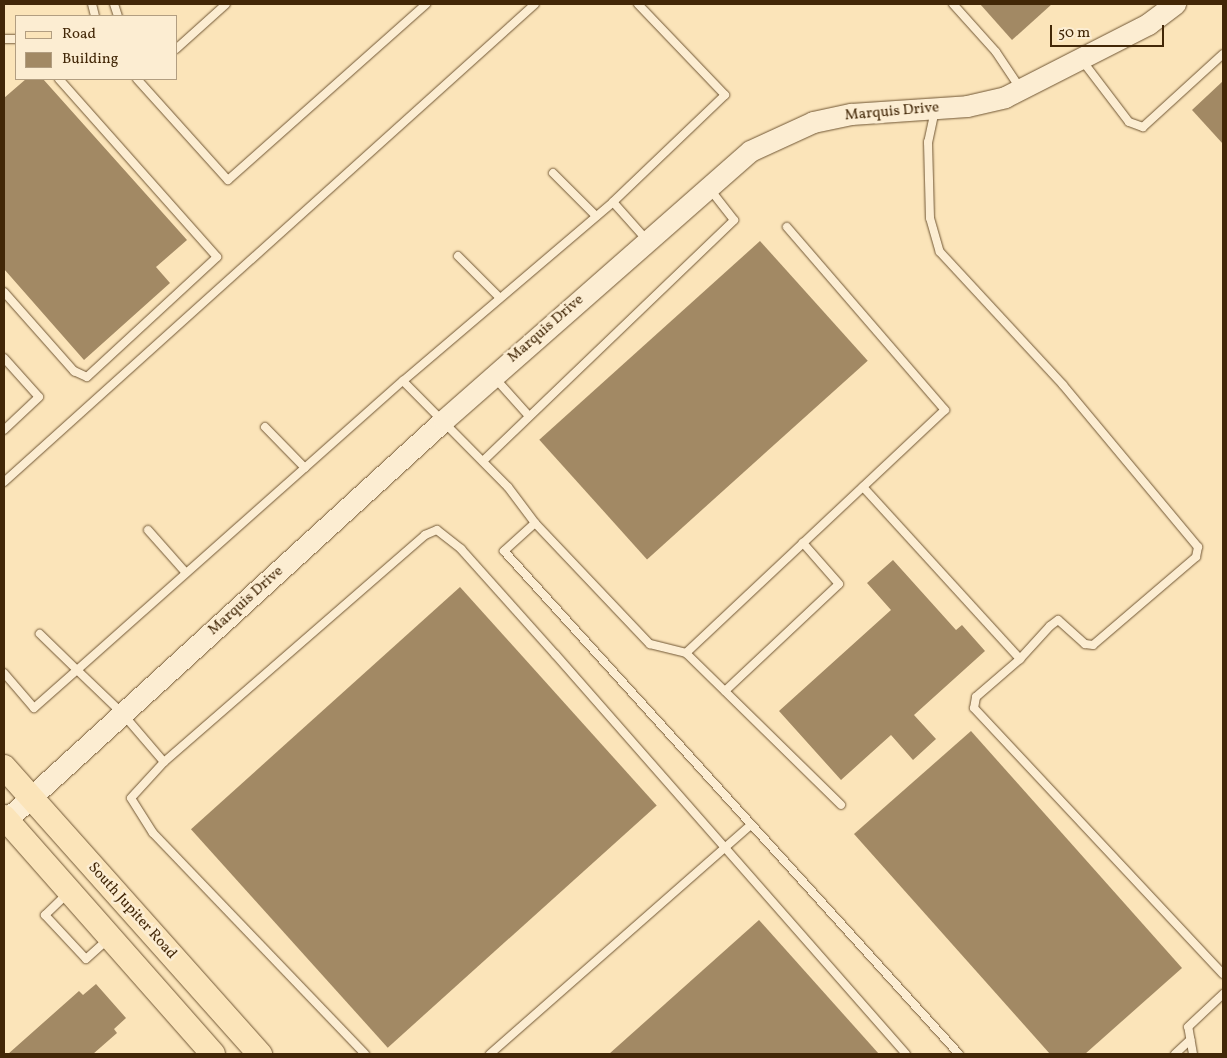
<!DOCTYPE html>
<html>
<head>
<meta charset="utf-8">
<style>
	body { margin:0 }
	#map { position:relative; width:1227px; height:1058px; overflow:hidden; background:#fbe4b9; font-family:Vollkorn,serif }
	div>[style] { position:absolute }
	.building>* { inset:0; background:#a28964; transform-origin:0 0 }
	.roads { filter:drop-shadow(0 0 1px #705634) drop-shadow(0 0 1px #705634) }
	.lane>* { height:8px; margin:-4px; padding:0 4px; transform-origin:4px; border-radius:4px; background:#fcedd2 }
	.secondary>* { height:21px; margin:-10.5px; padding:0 10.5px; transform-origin:10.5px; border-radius:10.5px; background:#fcedd2 }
	.primary>* { height:24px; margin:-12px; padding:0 12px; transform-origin:12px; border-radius:12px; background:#fbe4b9 }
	span { translate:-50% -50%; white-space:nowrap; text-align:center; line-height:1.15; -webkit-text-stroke:5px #fcedd2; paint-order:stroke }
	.street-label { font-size:15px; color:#422707 }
	.frame { position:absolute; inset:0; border:5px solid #422707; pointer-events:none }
	.legend { position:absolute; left:15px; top:15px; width:162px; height:65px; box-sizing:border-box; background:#fcedd2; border:1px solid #b29e81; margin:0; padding:6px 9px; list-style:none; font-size:15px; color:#422707 }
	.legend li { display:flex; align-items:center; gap:10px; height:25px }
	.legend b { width:25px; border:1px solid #b29e81 }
	.scale { position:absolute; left:1050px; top:25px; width:114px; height:22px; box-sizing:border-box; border:2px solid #422707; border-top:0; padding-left:6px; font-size:15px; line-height:18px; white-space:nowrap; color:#422707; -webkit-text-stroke:4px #fcedd2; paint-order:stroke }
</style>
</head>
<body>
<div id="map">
	<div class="building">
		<i style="clip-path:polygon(980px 4px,1052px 4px,1012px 40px)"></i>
		<i style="clip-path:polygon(26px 79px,43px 79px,187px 240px,156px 267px,170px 283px,84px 360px,4px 269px,4px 98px)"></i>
		<i style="clip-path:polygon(1223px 81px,1223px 144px,1192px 110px)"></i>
		<i style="left:760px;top:241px;width:161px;height:297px;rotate:48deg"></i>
		<i style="clip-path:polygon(893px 560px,956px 630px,962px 625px,985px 651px,914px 715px,936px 739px,913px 760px,891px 735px,841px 780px,779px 711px,891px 610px,867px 583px)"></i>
		<i style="left:460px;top:587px;width:294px;height:362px;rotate:48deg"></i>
		<i style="clip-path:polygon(971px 731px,1182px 968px,1085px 1054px,1050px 1054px,854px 834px)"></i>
		<i style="clip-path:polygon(759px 920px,879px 1054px,609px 1054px)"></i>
		<i style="clip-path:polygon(96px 984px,126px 1018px,114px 1029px,117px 1033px,93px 1054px,8px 1054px,79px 991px,83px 995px)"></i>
	</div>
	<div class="roads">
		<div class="lane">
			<i style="left:92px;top:4px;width:12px;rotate:76deg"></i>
			<i style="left:114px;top:4px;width:13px;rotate:72deg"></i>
			<i style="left:953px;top:4px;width:64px;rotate:48.1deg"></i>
			<i style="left:996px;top:52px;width:43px;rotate:56.3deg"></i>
			<i style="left:4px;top:39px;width:12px"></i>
			<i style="left:176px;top:49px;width:67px;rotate:-42deg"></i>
			<i style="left:1081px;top:59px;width:79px;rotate:52.7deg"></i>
			<i style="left:1129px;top:122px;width:15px;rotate:20deg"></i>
			<i style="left:1143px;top:127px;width:108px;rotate:-42.4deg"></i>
			<i style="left:137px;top:79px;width:136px;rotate:48deg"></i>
			<i style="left:228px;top:180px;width:265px;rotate:-41.6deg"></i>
			<i style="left:935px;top:110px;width:33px;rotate:102deg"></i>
			<i style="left:928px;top:142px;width:76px;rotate:88.5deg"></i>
			<i style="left:930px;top:218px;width:35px;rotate:74deg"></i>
			<i style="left:940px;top:252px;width:181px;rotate:47.2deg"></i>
			<i style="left:1063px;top:385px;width:211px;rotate:50.2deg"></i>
			<i style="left:1198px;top:547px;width:10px;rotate:101deg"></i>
			<i style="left:1196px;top:557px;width:135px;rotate:139.5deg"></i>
			<i style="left:1093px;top:645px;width:8px;rotate:-173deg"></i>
			<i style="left:1085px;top:644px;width:36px;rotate:-138deg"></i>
			<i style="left:1058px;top:620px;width:10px;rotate:143deg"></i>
			<i style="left:1050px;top:626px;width:45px;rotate:132.3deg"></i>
			<i style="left:1020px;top:659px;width:58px;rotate:139.2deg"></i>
			<i style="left:976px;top:697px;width:11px;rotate:100deg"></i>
			<i style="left:974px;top:708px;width:364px;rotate:46.9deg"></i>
			<i style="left:553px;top:173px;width:61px;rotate:45deg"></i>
			<i style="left:613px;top:202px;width:155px;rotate:-43.7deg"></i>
			<i style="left:725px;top:95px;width:126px;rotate:-133.7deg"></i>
			<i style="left:458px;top:256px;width:59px;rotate:45deg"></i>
			<i style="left:4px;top:292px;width:106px;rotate:48.5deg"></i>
			<i style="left:74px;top:371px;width:14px;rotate:25deg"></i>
			<i style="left:87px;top:377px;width:177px;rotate:-42.7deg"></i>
			<i style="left:217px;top:257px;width:238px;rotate:-131.6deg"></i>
			<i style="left:4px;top:358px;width:52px;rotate:48.1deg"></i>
			<i style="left:39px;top:397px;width:48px;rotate:136.7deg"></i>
			<i style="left:494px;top:377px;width:52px;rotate:48.1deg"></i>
			<i style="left:403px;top:381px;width:276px;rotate:-40.4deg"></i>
			<i style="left:613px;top:202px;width:50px;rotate:48.3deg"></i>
			<i style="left:265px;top:427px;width:57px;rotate:45.7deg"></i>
			<i style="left:483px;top:461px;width:348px;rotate:-43.8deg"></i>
			<i style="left:734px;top:220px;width:41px;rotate:-128deg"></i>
			<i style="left:4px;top:482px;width:714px;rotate:-41.99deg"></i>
			<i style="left:863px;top:487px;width:233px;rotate:47.6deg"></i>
			<i style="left:535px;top:523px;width:167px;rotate:46.5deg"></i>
			<i style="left:650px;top:644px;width:37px;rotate:14deg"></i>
			<i style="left:686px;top:653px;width:355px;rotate:-43.2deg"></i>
			<i style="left:945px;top:410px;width:242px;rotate:-130.8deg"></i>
			<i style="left:148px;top:530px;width:57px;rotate:48.5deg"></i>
			<i style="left:686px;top:653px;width:217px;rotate:44.4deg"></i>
			<i style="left:4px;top:673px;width:46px;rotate:49.4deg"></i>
			<i style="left:34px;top:708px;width:57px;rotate:-41.5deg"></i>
			<i style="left:77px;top:670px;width:52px;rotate:-135.8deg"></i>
			<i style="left:725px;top:691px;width:156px;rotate:-43.2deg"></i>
			<i style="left:839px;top:584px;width:55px;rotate:-131.3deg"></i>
			<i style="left:164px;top:762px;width:65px;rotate:-130.6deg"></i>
			<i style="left:122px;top:713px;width:62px;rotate:-136.3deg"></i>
			<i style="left:77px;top:670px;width:436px;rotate:-41.6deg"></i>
			<i style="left:403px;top:381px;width:149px;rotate:45.3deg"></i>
			<i style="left:508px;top:487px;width:45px;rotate:53.1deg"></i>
			<i style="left:535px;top:523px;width:42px;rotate:137.9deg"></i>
			<i style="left:504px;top:551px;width:678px;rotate:47.87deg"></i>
			<i style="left:68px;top:893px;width:32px;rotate:136deg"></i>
			<i style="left:45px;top:915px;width:60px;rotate:47deg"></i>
			<i style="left:86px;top:959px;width:31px;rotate:-42deg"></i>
			<i style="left:365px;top:1054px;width:306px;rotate:-133.8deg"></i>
			<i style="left:153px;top:833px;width:41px;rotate:-122.2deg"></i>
			<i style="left:131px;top:798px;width:49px;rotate:-47.5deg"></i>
			<i style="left:164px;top:762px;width:346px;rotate:-41deg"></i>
			<i style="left:425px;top:535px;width:13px;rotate:-23deg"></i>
			<i style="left:437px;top:530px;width:31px;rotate:38deg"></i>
			<i style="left:461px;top:549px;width:141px;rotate:48.2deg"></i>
			<i style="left:555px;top:654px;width:532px;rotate:48.73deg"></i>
			<i style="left:490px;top:1054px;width:347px;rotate:-41.3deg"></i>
			<i style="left:1175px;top:1054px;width:21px;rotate:-43deg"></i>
			<i style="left:1193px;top:1054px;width:27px;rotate:-100deg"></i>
			<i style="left:1188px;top:1027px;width:48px;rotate:-43.3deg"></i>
		</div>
		<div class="secondary">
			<i style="left:6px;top:820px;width:593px;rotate:-42.4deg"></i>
			<i style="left:444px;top:420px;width:407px;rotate:-41.3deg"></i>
			<i style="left:750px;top:151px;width:69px;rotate:-24.7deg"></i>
			<i style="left:813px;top:122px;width:39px;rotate:-12deg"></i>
			<i style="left:851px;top:114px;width:116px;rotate:-3.9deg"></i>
			<i style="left:967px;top:106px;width:39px;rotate:-13deg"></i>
			<i style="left:1005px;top:97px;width:161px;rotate:-27deg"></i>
			<i style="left:1148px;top:24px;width:34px;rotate:-37deg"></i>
		</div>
		<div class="primary">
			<i style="left:4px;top:767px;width:385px;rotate:48.3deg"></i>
			<i style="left:4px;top:817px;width:316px;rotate:48.6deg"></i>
		</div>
	</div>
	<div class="street-label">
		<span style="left:892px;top:112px;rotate:-5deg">Marquis Drive</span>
		<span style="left:546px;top:329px;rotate:-41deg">Marquis Drive</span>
		<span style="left:246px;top:601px;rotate:-42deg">Marquis Drive</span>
		<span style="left:132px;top:911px;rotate:48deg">South Jupiter Road</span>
	</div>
	<div class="frame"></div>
	<ul class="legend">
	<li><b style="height:6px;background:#fbe4b9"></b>Road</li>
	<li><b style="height:14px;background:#a28964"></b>Building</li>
	</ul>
	<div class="scale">50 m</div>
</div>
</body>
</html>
